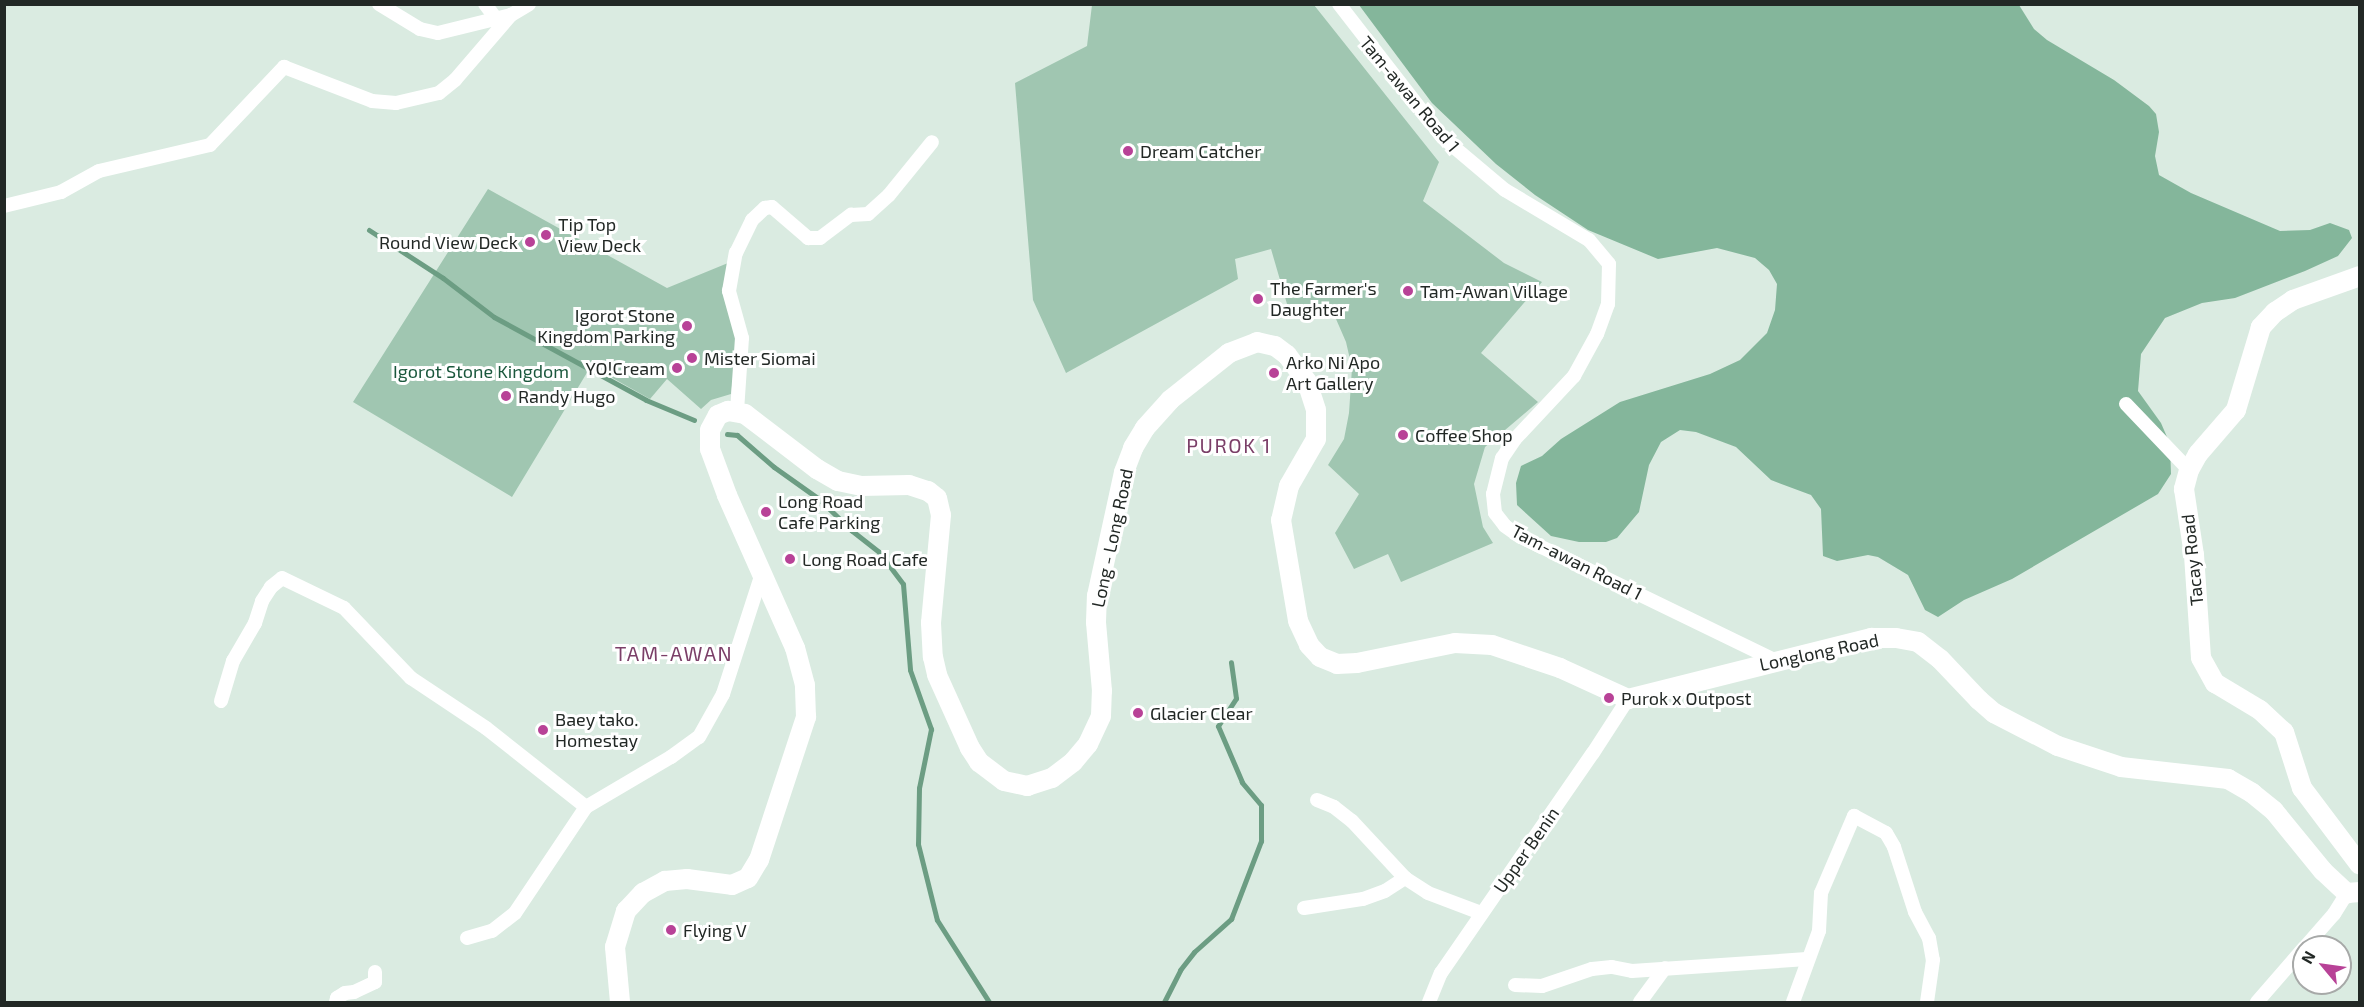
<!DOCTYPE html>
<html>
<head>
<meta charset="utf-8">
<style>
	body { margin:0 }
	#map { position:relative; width:2364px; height:1007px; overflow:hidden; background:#daebe1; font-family:"Exo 2",sans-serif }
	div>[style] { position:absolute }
	.green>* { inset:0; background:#a0c6b1 }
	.forest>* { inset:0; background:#84b69b }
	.stream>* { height:5px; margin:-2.5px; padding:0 2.5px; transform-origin:2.5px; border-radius:2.5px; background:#6c9d83 }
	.street>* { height:14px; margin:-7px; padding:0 7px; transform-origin:7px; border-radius:7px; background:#fff }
	.secondary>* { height:20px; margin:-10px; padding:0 10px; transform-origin:10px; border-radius:10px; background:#fff }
	.dots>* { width:16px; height:16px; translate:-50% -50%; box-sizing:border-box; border:3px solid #fff; border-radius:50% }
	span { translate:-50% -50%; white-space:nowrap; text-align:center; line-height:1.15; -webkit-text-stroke:6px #fff; paint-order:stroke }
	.street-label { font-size:18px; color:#222825 }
	.poi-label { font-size:18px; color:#222825 }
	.left { translate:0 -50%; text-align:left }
	.right { translate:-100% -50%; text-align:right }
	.park-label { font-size:18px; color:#1a573c }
	.neighbourhood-label { font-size:20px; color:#7b3f68; letter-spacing:1.5px }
	.frame { position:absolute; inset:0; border:6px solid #222825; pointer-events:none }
	.north { position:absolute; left:2292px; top:935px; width:60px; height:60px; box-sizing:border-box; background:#fff; border:2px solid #a7a9a8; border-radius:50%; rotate:299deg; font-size:16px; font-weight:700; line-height:24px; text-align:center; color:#222825 }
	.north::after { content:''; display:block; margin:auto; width:21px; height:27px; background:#b84297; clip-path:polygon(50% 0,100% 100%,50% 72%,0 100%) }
</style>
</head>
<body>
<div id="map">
	<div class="green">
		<i style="clip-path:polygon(1092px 5px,1314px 5px,1439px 162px,1423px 201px,1504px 263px,1542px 282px,1481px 353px,1538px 402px,1485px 447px,1474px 484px,1483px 527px,1493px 543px,1401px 582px,1388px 554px,1354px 569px,1335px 533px,1359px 494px,1328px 465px,1344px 439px,1349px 413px,1352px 368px,1346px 342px,1336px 319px,1316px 307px,1287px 304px,1271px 249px,1235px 259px,1238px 279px,1066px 373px,1033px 300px,1015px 83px,1087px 46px)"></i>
		<i style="clip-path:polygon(488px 189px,667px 288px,728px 263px,737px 345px,731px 394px,711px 400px,701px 409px,667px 379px,650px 399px,591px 366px,512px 497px,353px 402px)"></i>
	</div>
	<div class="forest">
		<i style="clip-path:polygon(1359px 5px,2019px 5px,2034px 29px,2047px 40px,2114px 80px,2149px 106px,2156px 114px,2159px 132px,2155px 156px,2159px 175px,2191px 193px,2280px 231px,2310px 230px,2330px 223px,2349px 230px,2352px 238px,2338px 256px,2305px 271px,2235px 298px,2202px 303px,2165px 318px,2141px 354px,2138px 391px,2161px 423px,2170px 444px,2171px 474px,2158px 494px,2012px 579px,1964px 600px,1938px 617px,1925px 610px,1908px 575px,1878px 557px,1868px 555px,1837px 561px,1823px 556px,1821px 509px,1811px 495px,1771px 480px,1736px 447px,1696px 432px,1680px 430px,1661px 442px,1649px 465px,1639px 512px,1617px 538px,1606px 542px,1579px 542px,1551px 536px,1517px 505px,1516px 483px,1521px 466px,1542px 456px,1561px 439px,1620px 402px,1710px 374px,1740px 360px,1767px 333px,1775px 310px,1777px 284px,1769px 270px,1755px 258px,1717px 248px,1658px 259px,1588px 230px,1535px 195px,1496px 164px,1432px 103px)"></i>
	</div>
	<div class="stream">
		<i style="left:369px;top:230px;width:88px;rotate:33deg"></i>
		<i style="left:443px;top:278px;width:64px;rotate:37.4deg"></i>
		<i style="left:494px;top:317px;width:173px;rotate:28.6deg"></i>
		<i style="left:646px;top:400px;width:52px;rotate:22.6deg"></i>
		<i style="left:727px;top:434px;width:10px;rotate:6deg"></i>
		<i style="left:737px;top:435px;width:49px;rotate:40.9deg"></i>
		<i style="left:774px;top:467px;width:55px;rotate:35.4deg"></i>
		<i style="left:819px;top:499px;width:45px;rotate:44.1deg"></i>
		<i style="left:851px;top:530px;width:36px;rotate:38deg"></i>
		<i style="left:879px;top:552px;width:40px;rotate:53deg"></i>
		<i style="left:903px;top:584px;width:86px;rotate:85.3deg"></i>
		<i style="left:910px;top:670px;width:63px;rotate:70.4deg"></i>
		<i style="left:931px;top:729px;width:60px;rotate:101.5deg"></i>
		<i style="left:919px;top:788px;width:56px;rotate:91deg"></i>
		<i style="left:918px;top:844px;width:78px;rotate:76deg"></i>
		<i style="left:937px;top:920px;width:97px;rotate:57.6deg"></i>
		<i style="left:1164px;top:1002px;width:36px;rotate:-63deg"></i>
		<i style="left:1180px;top:970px;width:23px;rotate:-52deg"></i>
		<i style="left:1194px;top:952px;width:50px;rotate:-41.7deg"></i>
		<i style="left:1231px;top:919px;width:84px;rotate:-69deg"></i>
		<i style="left:1261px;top:841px;width:36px;rotate:-90deg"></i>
		<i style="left:1261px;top:805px;width:30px;rotate:-130deg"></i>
		<i style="left:1242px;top:782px;width:61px;rotate:-113.2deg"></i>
		<i style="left:1218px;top:726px;width:33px;rotate:-57deg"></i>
		<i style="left:1236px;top:698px;width:36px;rotate:-98deg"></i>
	</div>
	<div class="street">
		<i style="left:379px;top:4px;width:48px;rotate:31.4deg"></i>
		<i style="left:420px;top:29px;width:18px;rotate:13deg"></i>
		<i style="left:438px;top:33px;width:75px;rotate:-13.9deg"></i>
		<i style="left:511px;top:15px;width:21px;rotate:-31deg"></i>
		<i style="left:485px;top:4px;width:20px;rotate:53deg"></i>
		<i style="left:1339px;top:4px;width:168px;rotate:52.2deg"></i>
		<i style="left:1442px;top:137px;width:82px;rotate:40.1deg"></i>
		<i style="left:1505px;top:190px;width:98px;rotate:30.8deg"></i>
		<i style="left:1589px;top:240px;width:31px;rotate:50deg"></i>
		<i style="left:1609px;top:264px;width:40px;rotate:91.4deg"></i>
		<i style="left:1608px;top:304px;width:32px;rotate:110deg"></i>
		<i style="left:1597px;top:334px;width:48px;rotate:118.7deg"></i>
		<i style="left:1574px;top:376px;width:86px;rotate:133.1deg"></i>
		<i style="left:1515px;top:439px;width:23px;rotate:124deg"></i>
		<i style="left:1502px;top:458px;width:37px;rotate:104deg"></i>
		<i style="left:1493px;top:494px;width:19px;rotate:84deg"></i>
		<i style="left:1495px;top:513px;width:16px;rotate:52deg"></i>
		<i style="left:1505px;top:526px;width:19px;rotate:35deg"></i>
		<i style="left:1521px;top:537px;width:284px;rotate:25.9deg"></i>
		<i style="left:4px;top:206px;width:59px;rotate:-13.8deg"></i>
		<i style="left:61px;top:192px;width:43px;rotate:-28.9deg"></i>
		<i style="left:99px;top:171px;width:114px;rotate:-13.2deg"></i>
		<i style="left:210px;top:145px;width:108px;rotate:-46.5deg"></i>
		<i style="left:284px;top:67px;width:94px;rotate:21.1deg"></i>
		<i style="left:372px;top:101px;width:24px;rotate:5deg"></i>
		<i style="left:396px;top:103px;width:44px;rotate:-13.1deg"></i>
		<i style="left:439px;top:93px;width:21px;rotate:-39deg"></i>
		<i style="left:455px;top:80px;width:86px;rotate:-49.3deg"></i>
		<i style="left:2126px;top:404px;width:91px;rotate:46.3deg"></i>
		<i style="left:737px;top:411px;width:73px;rotate:-86.1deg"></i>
		<i style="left:742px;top:338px;width:49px;rotate:-105.5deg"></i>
		<i style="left:729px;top:291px;width:39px;rotate:-80deg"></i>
		<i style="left:736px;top:253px;width:37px;rotate:-64deg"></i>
		<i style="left:752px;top:220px;width:18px;rotate:-43deg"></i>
		<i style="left:765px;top:208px;width:7px;rotate:-8deg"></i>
		<i style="left:772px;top:207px;width:48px;rotate:40.7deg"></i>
		<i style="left:808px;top:238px;width:12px"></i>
		<i style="left:820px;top:238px;width:39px;rotate:-37deg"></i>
		<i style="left:851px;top:215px;width:17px;rotate:-3deg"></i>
		<i style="left:868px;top:214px;width:28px;rotate:-42deg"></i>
		<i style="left:889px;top:195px;width:68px;rotate:-50.9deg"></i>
		<i style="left:221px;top:701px;width:42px;rotate:-73.3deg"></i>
		<i style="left:233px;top:661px;width:44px;rotate:-59.9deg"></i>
		<i style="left:255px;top:623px;width:23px;rotate:-72deg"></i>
		<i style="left:262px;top:601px;width:17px;rotate:-57deg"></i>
		<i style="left:271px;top:587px;width:14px;rotate:-39deg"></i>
		<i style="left:282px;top:578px;width:69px;rotate:25.8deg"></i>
		<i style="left:344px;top:608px;width:97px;rotate:46.3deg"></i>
		<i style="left:411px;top:678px;width:90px;rotate:33.7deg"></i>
		<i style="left:486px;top:728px;width:127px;rotate:38.3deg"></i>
		<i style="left:586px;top:807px;width:99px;rotate:-30.5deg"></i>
		<i style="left:671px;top:757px;width:34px;rotate:-36deg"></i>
		<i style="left:699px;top:737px;width:49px;rotate:-60.8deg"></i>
		<i style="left:723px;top:694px;width:127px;rotate:-72.1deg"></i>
		<i style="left:1317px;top:800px;width:18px;rotate:22deg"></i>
		<i style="left:1334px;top:807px;width:23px;rotate:38deg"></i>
		<i style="left:1352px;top:821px;width:78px;rotate:47.1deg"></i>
		<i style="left:1405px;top:878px;width:27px;rotate:33deg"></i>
		<i style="left:1428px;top:893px;width:57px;rotate:20.7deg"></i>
		<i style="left:1304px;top:908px;width:60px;rotate:-8.7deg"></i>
		<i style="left:1363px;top:899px;width:23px;rotate:-20deg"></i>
		<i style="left:1385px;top:891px;width:24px;rotate:-33deg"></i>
		<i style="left:467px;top:938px;width:26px;rotate:-16deg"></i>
		<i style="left:492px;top:931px;width:29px;rotate:-38deg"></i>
		<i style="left:515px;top:913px;width:128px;rotate:-56.2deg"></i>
		<i style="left:2305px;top:947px;width:44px;rotate:-48.7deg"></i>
		<i style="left:2334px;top:914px;width:25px;rotate:-58deg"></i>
		<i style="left:1515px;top:985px;width:27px;rotate:2deg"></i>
		<i style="left:1542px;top:986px;width:53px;rotate:-18.8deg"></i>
		<i style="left:1592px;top:969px;width:20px;rotate:-6deg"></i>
		<i style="left:1612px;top:967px;width:20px;rotate:11deg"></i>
		<i style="left:1632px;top:971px;width:175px;rotate:-3.9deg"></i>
		<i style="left:336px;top:1002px;width:4px;rotate:-76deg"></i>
		<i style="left:337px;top:998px;width:9px;rotate:-32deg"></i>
		<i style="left:345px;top:993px;width:9px;rotate:-6deg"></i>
		<i style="left:354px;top:992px;width:23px;rotate:-25deg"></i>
		<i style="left:375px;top:982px;width:10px;rotate:-90deg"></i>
		<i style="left:1429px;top:1002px;width:31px;rotate:-68deg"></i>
		<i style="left:1441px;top:973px;width:267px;rotate:-55.4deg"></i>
		<i style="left:1593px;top:753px;width:64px;rotate:-57.1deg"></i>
		<i style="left:1640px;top:1002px;width:42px;rotate:-53.7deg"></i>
		<i style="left:1793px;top:1002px;width:76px;rotate:-69.9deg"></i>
		<i style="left:1819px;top:931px;width:38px;rotate:-87deg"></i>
		<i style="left:1821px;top:893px;width:84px;rotate:-66.8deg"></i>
		<i style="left:1854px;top:816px;width:36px;rotate:28deg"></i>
		<i style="left:1886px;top:833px;width:16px;rotate:60deg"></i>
		<i style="left:1894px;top:847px;width:68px;rotate:72.1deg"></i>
		<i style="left:1915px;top:912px;width:30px;rotate:62deg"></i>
		<i style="left:1929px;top:938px;width:22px;rotate:80deg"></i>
		<i style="left:1933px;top:960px;width:42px;rotate:98.1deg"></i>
		<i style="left:2257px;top:1002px;width:72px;rotate:-49deg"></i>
	</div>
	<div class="secondary">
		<i style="left:2360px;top:276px;width:71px;rotate:160.3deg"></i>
		<i style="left:2293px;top:300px;width:22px;rotate:146deg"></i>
		<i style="left:2275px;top:312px;width:21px;rotate:133deg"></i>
		<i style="left:2261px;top:327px;width:87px;rotate:106.8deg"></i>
		<i style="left:2236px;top:410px;width:58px;rotate:130.8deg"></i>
		<i style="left:2198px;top:454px;width:18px;rotate:119deg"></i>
		<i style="left:2189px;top:470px;width:20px;rotate:105deg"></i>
		<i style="left:2184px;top:489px;width:67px;rotate:81.4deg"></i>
		<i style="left:2194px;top:555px;width:103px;rotate:86.1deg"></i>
		<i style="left:2201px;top:658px;width:29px;rotate:61deg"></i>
		<i style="left:2215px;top:683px;width:52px;rotate:31deg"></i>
		<i style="left:2260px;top:710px;width:33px;rotate:43deg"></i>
		<i style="left:2284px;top:732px;width:59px;rotate:72.2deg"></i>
		<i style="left:2302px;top:788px;width:96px;rotate:53deg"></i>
		<i style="left:620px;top:1002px;width:55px;rotate:-95.2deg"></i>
		<i style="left:615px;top:947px;width:38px;rotate:-73deg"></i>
		<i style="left:626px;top:911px;width:25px;rotate:-47deg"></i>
		<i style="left:643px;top:893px;width:25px;rotate:-29deg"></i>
		<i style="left:665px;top:881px;width:22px;rotate:-5deg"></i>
		<i style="left:687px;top:879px;width:45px;rotate:7.6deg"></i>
		<i style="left:732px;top:885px;width:17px;rotate:-24deg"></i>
		<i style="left:748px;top:878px;width:21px;rotate:-59deg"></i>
		<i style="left:759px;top:860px;width:151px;rotate:-71.8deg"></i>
		<i style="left:806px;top:717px;width:32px;rotate:-92deg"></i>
		<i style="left:805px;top:685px;width:38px;rotate:-105deg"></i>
		<i style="left:795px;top:648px;width:167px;rotate:-114deg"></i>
		<i style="left:727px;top:495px;width:49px;rotate:-110.3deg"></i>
		<i style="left:710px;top:449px;width:19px;rotate:-90deg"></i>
		<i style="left:710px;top:430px;width:17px;rotate:-62deg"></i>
		<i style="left:718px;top:415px;width:11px;rotate:-22deg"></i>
		<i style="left:728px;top:411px;width:17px;rotate:10deg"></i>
		<i style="left:745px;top:414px;width:91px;rotate:37.4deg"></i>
		<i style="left:817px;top:469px;width:24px;rotate:30deg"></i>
		<i style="left:838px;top:481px;width:24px;rotate:12deg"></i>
		<i style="left:861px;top:486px;width:48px;rotate:-1.2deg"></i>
		<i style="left:909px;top:485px;width:20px;rotate:18deg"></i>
		<i style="left:928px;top:491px;width:11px;rotate:38deg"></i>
		<i style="left:937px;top:498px;width:17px;rotate:77deg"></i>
		<i style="left:941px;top:515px;width:108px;rotate:95.3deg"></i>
		<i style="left:931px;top:623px;width:34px;rotate:87deg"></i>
		<i style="left:933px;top:657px;width:18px;rotate:77deg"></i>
		<i style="left:937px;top:675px;width:80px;rotate:65.7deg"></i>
		<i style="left:970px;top:748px;width:17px;rotate:57deg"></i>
		<i style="left:979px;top:762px;width:31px;rotate:37deg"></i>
		<i style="left:1004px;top:781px;width:24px;rotate:12deg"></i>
		<i style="left:1027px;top:786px;width:26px;rotate:-18deg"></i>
		<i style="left:1052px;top:778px;width:26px;rotate:-37deg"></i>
		<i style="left:1073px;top:762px;width:23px;rotate:-50deg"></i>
		<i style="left:1088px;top:744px;width:31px;rotate:-65deg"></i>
		<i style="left:1101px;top:716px;width:25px;rotate:-88deg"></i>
		<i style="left:1102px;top:691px;width:69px;rotate:-95deg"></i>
		<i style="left:1096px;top:622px;width:26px;rotate:-88deg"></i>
		<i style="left:1097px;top:596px;width:127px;rotate:-77.7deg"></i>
		<i style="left:1124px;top:472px;width:26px;rotate:-69deg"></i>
		<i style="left:1133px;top:448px;width:23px;rotate:-59deg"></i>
		<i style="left:1145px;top:428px;width:38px;rotate:-48deg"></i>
		<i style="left:1170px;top:400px;width:75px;rotate:-38.5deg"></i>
		<i style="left:1229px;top:353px;width:30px;rotate:-21deg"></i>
		<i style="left:1257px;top:342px;width:18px;rotate:13deg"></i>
		<i style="left:1275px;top:346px;width:15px;rotate:37deg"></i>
		<i style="left:1287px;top:355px;width:34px;rotate:53deg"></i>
		<i style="left:1307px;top:382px;width:29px;rotate:72deg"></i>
		<i style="left:1316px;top:410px;width:29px;rotate:90deg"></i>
		<i style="left:1316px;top:439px;width:54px;rotate:119.9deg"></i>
		<i style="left:1289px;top:486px;width:35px;rotate:103deg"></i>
		<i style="left:1281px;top:520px;width:102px;rotate:80.4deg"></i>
		<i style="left:1298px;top:621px;width:26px;rotate:65deg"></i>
		<i style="left:1309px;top:645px;width:16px;rotate:47deg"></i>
		<i style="left:1320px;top:657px;width:18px;rotate:22deg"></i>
		<i style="left:1337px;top:664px;width:20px;rotate:-3deg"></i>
		<i style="left:1357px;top:663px;width:100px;rotate:-11.5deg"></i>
		<i style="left:1455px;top:643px;width:37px;rotate:3deg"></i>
		<i style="left:1492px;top:645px;width:72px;rotate:18.7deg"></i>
		<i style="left:1560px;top:668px;width:75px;rotate:24.5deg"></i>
		<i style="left:1628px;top:699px;width:251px;rotate:-14.1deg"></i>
		<i style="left:1871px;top:638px;width:25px"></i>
		<i style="left:1896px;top:638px;width:22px;rotate:10deg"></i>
		<i style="left:1918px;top:642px;width:28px;rotate:38deg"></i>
		<i style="left:1940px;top:659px;width:57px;rotate:46.4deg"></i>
		<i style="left:1979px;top:700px;width:20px;rotate:41deg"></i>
		<i style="left:1994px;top:713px;width:72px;rotate:27.3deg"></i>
		<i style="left:2058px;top:746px;width:66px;rotate:18.4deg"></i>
		<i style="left:2121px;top:767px;width:108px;rotate:6.4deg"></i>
		<i style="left:2228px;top:779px;width:28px;rotate:30deg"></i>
		<i style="left:2252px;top:793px;width:28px;rotate:39deg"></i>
		<i style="left:2274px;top:811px;width:77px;rotate:50.8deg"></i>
		<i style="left:2323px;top:871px;width:33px;rotate:43deg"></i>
		<i style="left:2347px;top:893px;width:13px;rotate:-4deg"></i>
	</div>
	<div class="dots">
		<i style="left:1128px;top:151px;background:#b84297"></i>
		<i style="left:546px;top:235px;background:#b84297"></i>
		<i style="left:530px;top:242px;background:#b84297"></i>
		<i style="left:1408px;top:291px;background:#b84297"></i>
		<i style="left:1258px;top:299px;background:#b84297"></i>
		<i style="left:687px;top:326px;background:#b84297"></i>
		<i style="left:692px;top:358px;background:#b84297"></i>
		<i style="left:677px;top:368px;background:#b84297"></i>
		<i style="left:1274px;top:373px;background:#b84297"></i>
		<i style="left:506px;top:396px;background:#b84297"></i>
		<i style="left:1403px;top:435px;background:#b84297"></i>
		<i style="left:766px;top:512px;background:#b84297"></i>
		<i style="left:790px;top:559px;background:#b84297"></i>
		<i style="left:1609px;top:698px;background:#b84297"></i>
		<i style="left:1138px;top:713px;background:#b84297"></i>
		<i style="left:543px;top:730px;background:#b84297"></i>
		<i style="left:671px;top:930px;background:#b84297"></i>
	</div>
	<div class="street-label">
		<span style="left:1410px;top:94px;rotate:50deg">Tam-awan Road 1</span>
		<span style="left:1112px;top:538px;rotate:-78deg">Long - Long Road</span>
		<span style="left:2192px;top:560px;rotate:-96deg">Tacay Road</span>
		<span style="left:1577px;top:562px;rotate:27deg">Tam-awan Road 1</span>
		<span style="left:1819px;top:652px;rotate:-12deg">Longlong Road</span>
		<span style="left:1526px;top:850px;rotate:-55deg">Upper Benin</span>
	</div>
	<div class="poi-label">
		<span class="left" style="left:1140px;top:151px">Dream Catcher</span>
		<span class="left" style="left:558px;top:235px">Tip Top<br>View Deck</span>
		<span class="right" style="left:518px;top:242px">Round View Deck</span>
		<span class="left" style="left:1270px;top:299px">The Farmer's<br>Daughter</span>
		<span class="left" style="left:1420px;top:291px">Tam-Awan Village</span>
		<span class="right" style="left:675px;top:326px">Igorot Stone<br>Kingdom Parking</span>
		<span class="left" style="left:704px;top:358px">Mister Siomai</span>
		<span class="left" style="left:1286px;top:373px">Arko Ni Apo<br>Art Gallery</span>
		<span class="right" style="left:665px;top:368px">YO!Cream</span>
		<span class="left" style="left:518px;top:396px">Randy Hugo</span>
		<span class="left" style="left:1415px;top:435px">Coffee Shop</span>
		<span class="left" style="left:778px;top:512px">Long Road<br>Cafe Parking</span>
		<span class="left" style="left:802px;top:559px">Long Road Cafe</span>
		<span class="left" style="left:1621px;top:698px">Purok x Outpost</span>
		<span class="left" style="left:1150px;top:713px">Glacier Clear</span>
		<span class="left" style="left:555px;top:730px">Baey tako.<br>Homestay</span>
		<span class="left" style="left:683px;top:930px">Flying V</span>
	</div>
	<div class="park-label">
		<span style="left:481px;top:371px">Igorot Stone Kingdom</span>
	</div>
	<div class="neighbourhood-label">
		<span style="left:1229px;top:445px">PUROK 1</span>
		<span style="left:674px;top:653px">TAM-AWAN</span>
	</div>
	<div class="frame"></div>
	<div class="north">N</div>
</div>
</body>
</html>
